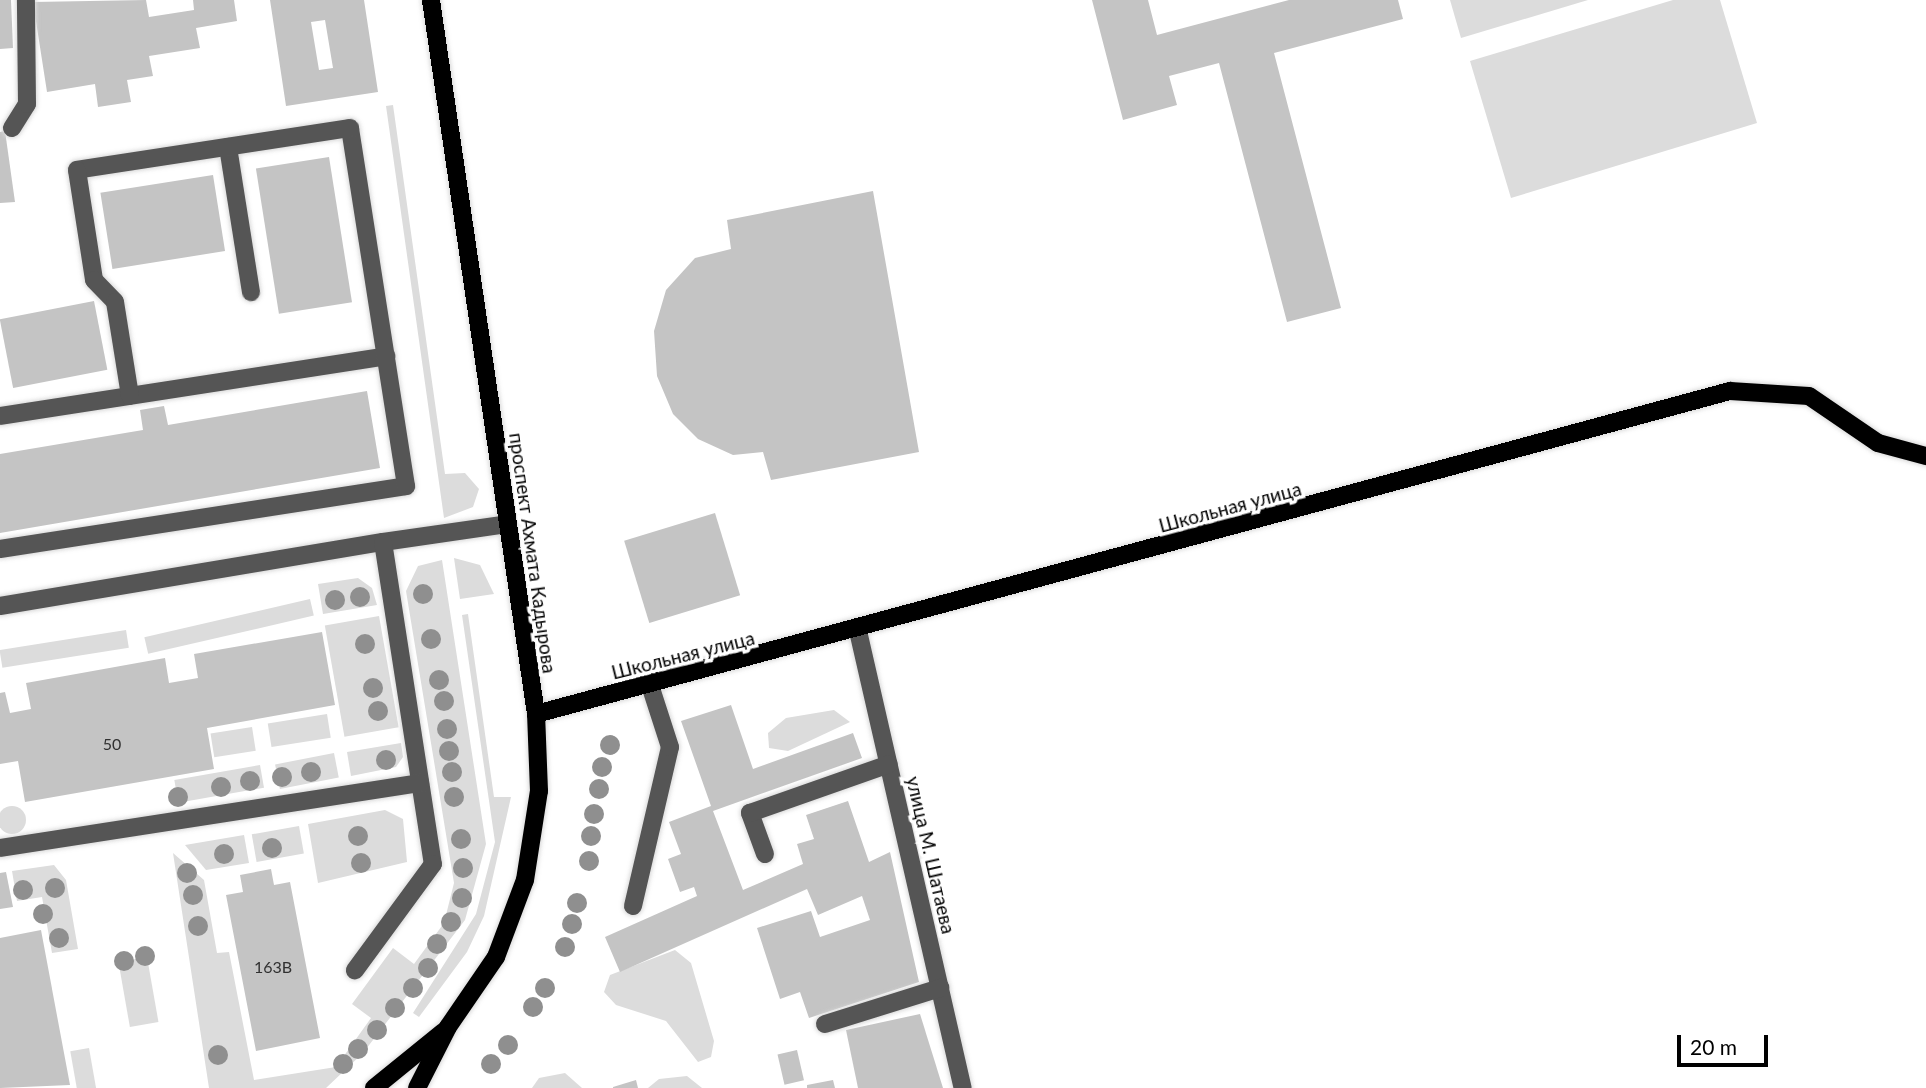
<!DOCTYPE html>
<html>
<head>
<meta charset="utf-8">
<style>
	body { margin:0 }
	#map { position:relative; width:1926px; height:1088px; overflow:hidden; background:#fff; font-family:Lato,sans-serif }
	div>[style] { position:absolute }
	.green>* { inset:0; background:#dcdcdc; transform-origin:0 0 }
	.round { border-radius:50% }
	.building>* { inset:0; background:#c4c4c4; transform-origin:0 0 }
	.roads { filter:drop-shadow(0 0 2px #dbdbdb) drop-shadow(0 0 2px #dbdbdb) }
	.minor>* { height:18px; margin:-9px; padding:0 9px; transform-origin:9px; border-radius:9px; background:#555 }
	.major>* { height:18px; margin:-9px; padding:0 9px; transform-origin:9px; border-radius:9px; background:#000 }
	.trees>* { width:20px; height:20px; margin:-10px; border-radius:50%; background:#8f8f8f }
	span { translate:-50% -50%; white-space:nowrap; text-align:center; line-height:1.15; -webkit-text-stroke:7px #fff; paint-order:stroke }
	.number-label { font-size:16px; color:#313131 }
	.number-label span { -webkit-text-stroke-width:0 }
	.street-label { font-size:19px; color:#000 }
	.scale { position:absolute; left:1677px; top:1035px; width:91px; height:32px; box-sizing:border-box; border:4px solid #000; border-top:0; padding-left:9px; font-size:21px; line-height:24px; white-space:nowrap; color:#000; -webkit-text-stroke:5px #fff; paint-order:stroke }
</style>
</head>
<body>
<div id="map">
	<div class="green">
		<i style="clip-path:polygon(1450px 0,1588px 0,1461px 38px)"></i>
		<i style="clip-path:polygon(1673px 0,1720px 0,1757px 123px,1511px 198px,1470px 61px)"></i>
		<i style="clip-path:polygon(393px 105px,445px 474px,465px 473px,479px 489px,473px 507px,444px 518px,386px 106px)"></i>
		<i style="clip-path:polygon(454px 558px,480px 565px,494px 594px,460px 599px)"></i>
		<i style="clip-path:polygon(442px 560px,486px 844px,465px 920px,363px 1053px,326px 1088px,209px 1088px,173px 853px,204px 880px,217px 953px,229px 952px,254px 1080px,336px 1067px,371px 1018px,352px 1004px,393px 948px,414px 964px,444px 923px,454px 883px,406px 591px,418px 566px)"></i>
		<i style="clip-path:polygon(358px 578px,372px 588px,377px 605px,323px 614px,318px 584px)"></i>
		<i style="left:310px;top:599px;width:17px;height:170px;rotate:77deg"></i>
		<i style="clip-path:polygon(468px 614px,494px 797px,511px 797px,484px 916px,467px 952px,419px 1017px,413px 1013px,476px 914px,495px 842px,462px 615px)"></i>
		<i style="left:379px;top:616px;width:113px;height:55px;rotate:80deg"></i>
		<i style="left:126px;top:630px;width:18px;height:128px;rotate:81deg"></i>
		<i style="clip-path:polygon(834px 710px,850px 722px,788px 751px,769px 748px,768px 733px,786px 718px)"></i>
		<i style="left:327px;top:714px;width:24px;height:60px;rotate:81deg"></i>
		<i style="left:252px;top:727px;width:24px;height:42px;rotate:81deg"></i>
		<i style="clip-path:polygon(401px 743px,403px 757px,396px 767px,351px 776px,347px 752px)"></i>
		<i style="left:334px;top:753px;width:25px;height:60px;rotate:79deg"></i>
		<i style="left:260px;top:765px;width:23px;height:87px;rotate:80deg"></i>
		<i class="round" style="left:-2px;top:806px;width:28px;height:28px"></i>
		<i style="clip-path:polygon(385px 810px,403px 819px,407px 862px,318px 883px,308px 824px)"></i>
		<i style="left:299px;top:826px;width:28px;height:48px;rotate:80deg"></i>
		<i style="clip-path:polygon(244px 835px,249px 863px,206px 870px,185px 845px)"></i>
		<i style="clip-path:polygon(54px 865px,66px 880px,78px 949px,52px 953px,42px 897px,17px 901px,12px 871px)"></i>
		<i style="clip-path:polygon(675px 950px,691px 963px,714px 1041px,711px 1057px,698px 1062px,666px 1021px,616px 1005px,604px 992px,610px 975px)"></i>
		<i style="left:147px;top:957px;width:66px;height:29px;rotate:80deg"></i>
		<i style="left:89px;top:1048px;width:41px;height:19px;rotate:80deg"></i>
		<i style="clip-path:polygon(565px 1073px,582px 1088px,532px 1088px,539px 1078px)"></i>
		<i style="clip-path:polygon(687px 1076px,702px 1088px,648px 1088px,659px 1079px)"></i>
	</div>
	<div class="building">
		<i style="clip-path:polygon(0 0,11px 0,13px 48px,0 49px)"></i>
		<i style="clip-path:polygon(146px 0,149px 17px,194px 10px,193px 0,234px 0,237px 21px,196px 28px,200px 48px,149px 56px,153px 76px,127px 80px,131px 102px,98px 107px,95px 84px,47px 92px,33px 2px)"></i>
		<i style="clip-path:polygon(evenodd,270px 0,364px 0,378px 92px,286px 106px,270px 0,325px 20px,333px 68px,319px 70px,311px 22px,325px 20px)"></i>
		<i style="clip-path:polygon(1092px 0,1148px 0,1157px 35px,1289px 0,1398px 0,1403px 19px,1274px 53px,1341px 308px,1287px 322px,1219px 63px,1169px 76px,1177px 105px,1123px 120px)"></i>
		<i style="clip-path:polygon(5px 131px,15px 202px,0 203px,0 132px)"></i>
		<i style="left:329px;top:157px;width:147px;height:74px;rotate:81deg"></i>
		<i style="left:213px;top:175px;width:77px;height:114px;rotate:81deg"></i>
		<i style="clip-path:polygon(873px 191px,919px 452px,771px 480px,763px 452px,733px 455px,698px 439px,673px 414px,657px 376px,654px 331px,666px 290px,695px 258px,731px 249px,727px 220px)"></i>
		<i style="left:94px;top:301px;width:70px;height:96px;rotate:79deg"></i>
		<i style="clip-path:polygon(367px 391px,380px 468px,0 533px,0 454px,143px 430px,140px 410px,164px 406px,168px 425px)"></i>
		<i style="left:715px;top:513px;width:86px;height:95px;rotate:73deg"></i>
		<i style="clip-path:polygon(322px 632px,335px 705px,207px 728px,214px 769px,25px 802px,18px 761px,0 764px,0 693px,5px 692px,10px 713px,31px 709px,26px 683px,165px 658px,169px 683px,198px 678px,194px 654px)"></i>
		<i style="clip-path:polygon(731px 705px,753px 769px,853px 733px,862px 758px,713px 811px,743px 890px,803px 864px,797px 844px,814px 839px,806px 815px,848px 801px,869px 862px,890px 852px,919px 982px,809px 1018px,800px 992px,780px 999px,757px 928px,811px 911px,820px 937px,870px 920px,862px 896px,818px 915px,807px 889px,620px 972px,605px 937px,697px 896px,694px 887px,680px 892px,668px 859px,681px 854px,669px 822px,711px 806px,681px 721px)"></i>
		<i style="clip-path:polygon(271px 869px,274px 885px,290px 882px,320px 1038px,256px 1051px,226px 895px,243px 892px,240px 875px)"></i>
		<i style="clip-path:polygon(6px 872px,13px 907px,0 909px,0 873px)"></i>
		<i style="clip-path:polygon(41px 930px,70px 1085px,0 1088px,0 938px)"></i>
		<i style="clip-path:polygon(920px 1014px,943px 1088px,858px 1088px,846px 1030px)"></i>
		<i style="left:797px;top:1050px;width:31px;height:20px;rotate:77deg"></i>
		<i style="clip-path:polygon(636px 1080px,638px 1088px,613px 1088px,613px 1087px)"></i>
		<i style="clip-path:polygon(833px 1080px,835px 1088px,807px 1088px,807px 1085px)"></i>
	</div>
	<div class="roads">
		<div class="minor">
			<i style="left:12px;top:128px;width:28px;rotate:-58deg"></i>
			<i style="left:27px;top:104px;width:104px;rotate:-90.6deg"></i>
			<i style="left:228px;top:147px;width:147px;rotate:81deg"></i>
			<i style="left:0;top:416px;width:391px;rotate:-8.8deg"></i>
			<i style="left:383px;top:542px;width:126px;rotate:-8.2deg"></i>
			<i style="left:0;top:549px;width:411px;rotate:-8.8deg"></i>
			<i style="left:406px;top:486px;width:362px;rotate:-98.9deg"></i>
			<i style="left:350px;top:128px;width:276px;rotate:171.3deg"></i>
			<i style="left:77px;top:170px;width:111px;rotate:81.2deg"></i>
			<i style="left:94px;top:280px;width:30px;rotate:46deg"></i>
			<i style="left:115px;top:302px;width:95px;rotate:80.9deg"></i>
			<i style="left:0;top:606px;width:388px;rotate:-9.5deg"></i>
			<i style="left:383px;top:542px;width:326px;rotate:81.2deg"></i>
			<i style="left:433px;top:864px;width:132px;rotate:126.3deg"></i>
			<i style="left:858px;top:631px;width:469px;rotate:77.1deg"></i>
			<i style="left:0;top:848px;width:425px;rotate:-8.8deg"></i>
			<i style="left:765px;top:854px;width:44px;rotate:-110.1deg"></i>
			<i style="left:750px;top:813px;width:147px;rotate:-19.4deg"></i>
			<i style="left:633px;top:906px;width:163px;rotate:-76.9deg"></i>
			<i style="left:670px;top:747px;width:65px;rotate:-107.9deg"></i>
			<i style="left:825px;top:1024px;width:121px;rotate:-17.4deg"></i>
		</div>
		<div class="major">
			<i style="left:536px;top:714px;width:1237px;rotate:-15.14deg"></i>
			<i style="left:1730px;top:391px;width:79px;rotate:3.6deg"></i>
			<i style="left:1809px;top:396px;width:83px;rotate:34.3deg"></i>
			<i style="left:1878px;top:443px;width:50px;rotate:15.2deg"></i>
			<i style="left:374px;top:1088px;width:89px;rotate:-39.1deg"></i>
			<i style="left:417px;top:1088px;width:68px;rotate:-63.1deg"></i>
			<i style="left:448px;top:1027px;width:85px;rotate:-55.6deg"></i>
			<i style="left:496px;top:957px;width:82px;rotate:-69.4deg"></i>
			<i style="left:525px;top:880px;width:90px;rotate:-81.1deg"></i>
			<i style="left:539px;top:791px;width:77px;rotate:-92.2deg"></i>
			<i style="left:536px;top:714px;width:722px;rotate:-98.37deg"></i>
		</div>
	</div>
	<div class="trees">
		<i style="left:423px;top:594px"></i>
		<i style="left:360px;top:597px"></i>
		<i style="left:335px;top:600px"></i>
		<i style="left:431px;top:639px"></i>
		<i style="left:365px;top:644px"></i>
		<i style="left:439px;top:680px"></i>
		<i style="left:373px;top:688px"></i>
		<i style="left:444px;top:701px"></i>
		<i style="left:378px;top:711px"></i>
		<i style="left:447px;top:729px"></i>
		<i style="left:610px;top:745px"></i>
		<i style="left:449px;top:751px"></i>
		<i style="left:386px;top:760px"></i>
		<i style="left:602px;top:767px"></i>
		<i style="left:311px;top:772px"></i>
		<i style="left:452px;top:772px"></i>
		<i style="left:282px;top:777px"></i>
		<i style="left:250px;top:781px"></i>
		<i style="left:221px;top:787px"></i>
		<i style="left:599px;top:789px"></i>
		<i style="left:178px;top:797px"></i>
		<i style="left:454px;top:797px"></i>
		<i style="left:594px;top:814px"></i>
		<i style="left:358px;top:836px"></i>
		<i style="left:591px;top:836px"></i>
		<i style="left:461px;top:839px"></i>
		<i style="left:272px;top:848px"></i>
		<i style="left:224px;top:854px"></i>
		<i style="left:589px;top:861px"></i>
		<i style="left:361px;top:863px"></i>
		<i style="left:463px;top:868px"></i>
		<i style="left:187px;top:873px"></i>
		<i style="left:55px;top:888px"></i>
		<i style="left:23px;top:890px"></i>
		<i style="left:193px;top:895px"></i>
		<i style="left:462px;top:898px"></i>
		<i style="left:577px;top:903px"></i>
		<i style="left:43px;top:914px"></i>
		<i style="left:451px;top:922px"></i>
		<i style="left:572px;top:924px"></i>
		<i style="left:198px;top:926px"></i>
		<i style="left:59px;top:938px"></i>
		<i style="left:437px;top:944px"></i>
		<i style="left:565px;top:947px"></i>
		<i style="left:145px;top:956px"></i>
		<i style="left:124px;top:961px"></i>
		<i style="left:428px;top:968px"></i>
		<i style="left:413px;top:988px"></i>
		<i style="left:545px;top:988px"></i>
		<i style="left:533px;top:1007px"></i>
		<i style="left:395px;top:1008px"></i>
		<i style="left:377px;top:1030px"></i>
		<i style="left:508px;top:1045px"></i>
		<i style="left:358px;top:1049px"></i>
		<i style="left:218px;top:1055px"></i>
		<i style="left:343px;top:1064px"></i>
		<i style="left:491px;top:1064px"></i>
	</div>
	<div class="number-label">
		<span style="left:112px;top:744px">50</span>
		<span style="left:273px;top:967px">163В</span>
	</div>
	<div class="street-label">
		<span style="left:1230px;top:507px;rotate:-15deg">Школьная улица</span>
		<span style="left:533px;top:553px;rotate:82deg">проспект Ахмата Кадырова</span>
		<span style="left:683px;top:655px;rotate:-14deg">Школьная улица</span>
		<span style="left:931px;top:855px;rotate:77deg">улица М. Шатаева</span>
	</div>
	<div class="scale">20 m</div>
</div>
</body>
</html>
